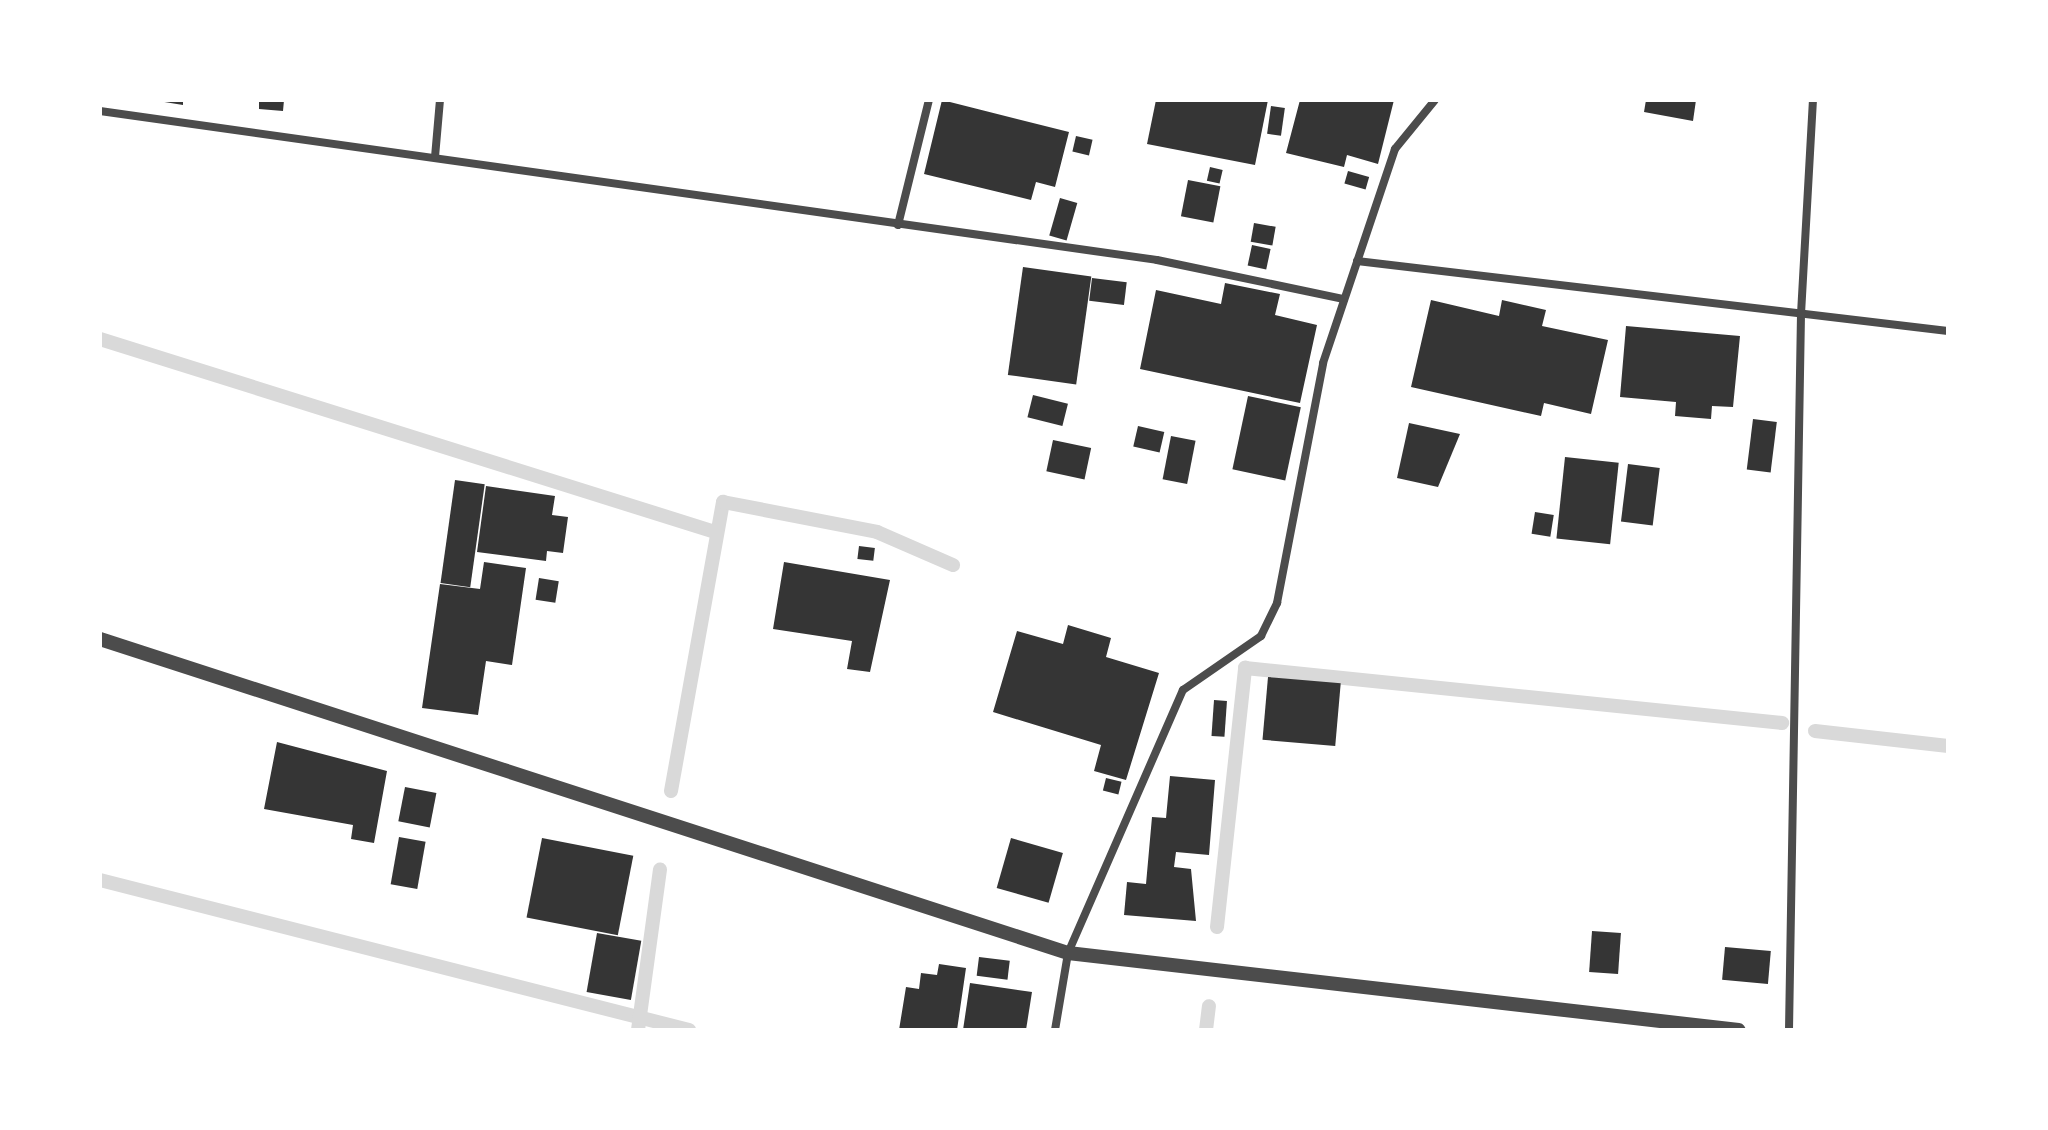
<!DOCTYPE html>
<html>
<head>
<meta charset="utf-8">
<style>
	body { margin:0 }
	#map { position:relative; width:2048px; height:1130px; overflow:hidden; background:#fff; font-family:Merriweather,serif }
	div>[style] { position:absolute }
	.stream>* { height:14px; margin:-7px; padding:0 7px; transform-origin:7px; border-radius:7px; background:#d9d9d9 }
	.building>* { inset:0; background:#353535; transform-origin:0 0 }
	.minor>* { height:8px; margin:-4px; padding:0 4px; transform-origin:4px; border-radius:4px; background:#4c4c4c }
	.tertiary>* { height:14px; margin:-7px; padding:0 7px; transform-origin:7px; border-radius:7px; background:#4c4c4c }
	span { translate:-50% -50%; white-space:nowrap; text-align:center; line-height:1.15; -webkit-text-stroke:8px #fff; paint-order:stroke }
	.frame { position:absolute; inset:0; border:102px solid #fff; pointer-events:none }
</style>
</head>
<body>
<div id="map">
	<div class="stream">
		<i style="left:100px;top:339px;width:645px;rotate:17.42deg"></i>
		<i style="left:1815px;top:731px;width:134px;rotate:6.4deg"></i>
		<i style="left:671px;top:791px;width:294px;rotate:-79.8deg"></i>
		<i style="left:723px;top:502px;width:157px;rotate:11deg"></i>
		<i style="left:877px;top:532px;width:83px;rotate:23.5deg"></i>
		<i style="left:100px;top:880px;width:608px;rotate:14.29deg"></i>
		<i style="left:1217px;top:927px;width:261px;rotate:-83.8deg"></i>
		<i style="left:1245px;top:668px;width:540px;rotate:5.85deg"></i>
		<i style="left:638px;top:1030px;width:162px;rotate:-82.2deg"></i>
		<i style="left:1206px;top:1030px;width:24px;rotate:-83deg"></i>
	</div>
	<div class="building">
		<i style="clip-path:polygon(152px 100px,183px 100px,183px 105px)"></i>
		<i style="clip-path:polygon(259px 100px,284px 100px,283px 111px,259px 109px)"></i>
		<i style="clip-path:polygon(942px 100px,1069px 132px,1055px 187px,1036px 182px,1031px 200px,924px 174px)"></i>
		<i style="clip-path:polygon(1156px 100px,1268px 100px,1255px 165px,1147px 144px)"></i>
		<i style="clip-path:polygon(1300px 100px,1394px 100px,1378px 164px,1347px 155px,1344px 167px,1286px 153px)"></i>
		<i style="clip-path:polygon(1646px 100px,1696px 100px,1693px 121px,1644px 112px)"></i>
		<i style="left:1271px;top:106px;width:14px;height:28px;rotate:8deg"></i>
		<i style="left:1076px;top:136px;width:17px;height:16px;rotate:13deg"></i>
		<i style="left:1210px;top:167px;width:13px;height:14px;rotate:13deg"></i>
		<i style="left:1348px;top:171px;width:22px;height:13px;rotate:16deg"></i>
		<i style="left:1188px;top:180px;width:33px;height:37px;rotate:11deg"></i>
		<i style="left:1060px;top:198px;width:18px;height:39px;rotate:16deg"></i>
		<i style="left:1254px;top:223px;width:22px;height:19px;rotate:10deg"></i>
		<i style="left:1252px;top:245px;width:19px;height:21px;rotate:12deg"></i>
		<i style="left:1023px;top:267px;width:69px;height:109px;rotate:8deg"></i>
		<i style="left:1092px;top:278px;width:35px;height:23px;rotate:7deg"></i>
		<i style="clip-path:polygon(1225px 283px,1280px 294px,1275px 315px,1317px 325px,1300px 403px,1140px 369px,1156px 290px,1221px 304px)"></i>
		<i style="clip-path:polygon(1431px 300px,1499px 316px,1502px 300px,1546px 310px,1542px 326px,1608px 340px,1591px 414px,1544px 403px,1541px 416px,1411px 387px)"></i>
		<i style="clip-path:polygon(1626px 326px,1740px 336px,1733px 407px,1712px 406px,1711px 419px,1675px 416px,1676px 402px,1620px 397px)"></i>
		<i style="left:1033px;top:395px;width:36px;height:23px;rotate:14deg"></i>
		<i style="left:1248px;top:396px;width:54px;height:75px;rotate:12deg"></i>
		<i style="left:1753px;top:419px;width:24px;height:51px;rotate:7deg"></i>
		<i style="clip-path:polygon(1409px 423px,1460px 434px,1438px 487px,1397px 478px)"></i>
		<i style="left:1138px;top:426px;width:27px;height:21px;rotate:13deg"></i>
		<i style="left:1171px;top:436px;width:25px;height:44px;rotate:11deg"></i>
		<i style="left:1053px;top:440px;width:39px;height:32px;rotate:12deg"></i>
		<i style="left:1565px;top:457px;width:54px;height:82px;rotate:6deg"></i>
		<i style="left:1628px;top:464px;width:32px;height:58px;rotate:7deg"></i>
		<i style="left:455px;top:480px;width:30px;height:104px;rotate:8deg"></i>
		<i style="clip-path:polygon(486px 486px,555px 496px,552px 515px,568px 517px,563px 553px,547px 551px,546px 561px,477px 552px)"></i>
		<i style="left:1535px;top:512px;width:19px;height:22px;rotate:9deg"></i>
		<i style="left:859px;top:546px;width:16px;height:13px;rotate:7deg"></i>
		<i style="clip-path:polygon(484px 562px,526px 568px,512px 665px,486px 661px,478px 715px,422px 708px,440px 584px,480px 589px)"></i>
		<i style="clip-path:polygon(784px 562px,890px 580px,870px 672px,847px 669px,852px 641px,773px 629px)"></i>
		<i style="left:539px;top:578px;width:20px;height:22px;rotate:9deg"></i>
		<i style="clip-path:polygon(1068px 625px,1111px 638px,1106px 657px,1159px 673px,1126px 780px,1094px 771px,1101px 745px,993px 712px,1017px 631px,1063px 644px)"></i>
		<i style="left:1268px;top:677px;width:73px;height:63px;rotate:5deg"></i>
		<i style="left:1214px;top:700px;width:13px;height:36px;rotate:4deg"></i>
		<i style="clip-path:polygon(277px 742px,387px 771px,374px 843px,351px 839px,353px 825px,264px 809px)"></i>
		<i style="clip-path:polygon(1170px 776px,1215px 780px,1209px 855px,1176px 852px,1174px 867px,1191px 869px,1196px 921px,1124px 915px,1127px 882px,1146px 884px,1152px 817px,1166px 818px)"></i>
		<i style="left:1106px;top:778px;width:16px;height:13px;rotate:14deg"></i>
		<i style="left:405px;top:787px;width:32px;height:35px;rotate:11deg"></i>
		<i style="left:399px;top:837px;width:27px;height:48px;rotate:10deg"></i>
		<i style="left:542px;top:838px;width:93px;height:81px;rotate:11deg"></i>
		<i style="left:1011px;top:838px;width:54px;height:52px;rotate:16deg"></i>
		<i style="left:1592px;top:931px;width:29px;height:41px;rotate:4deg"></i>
		<i style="left:597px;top:933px;width:45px;height:60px;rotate:10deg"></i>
		<i style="left:1725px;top:947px;width:46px;height:33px;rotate:5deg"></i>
		<i style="left:979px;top:957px;width:31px;height:19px;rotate:7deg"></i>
		<i style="clip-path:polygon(939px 964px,966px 968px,957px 1030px,899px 1030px,906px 987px,919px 989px,921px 973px,937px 975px)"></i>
		<i style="clip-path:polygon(970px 983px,1032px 992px,1026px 1030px,963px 1030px)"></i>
	</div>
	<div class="minor">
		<i style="left:100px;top:111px;width:1067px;rotate:8.02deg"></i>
		<i style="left:1157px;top:260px;width:191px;rotate:11.8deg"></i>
		<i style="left:435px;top:157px;width:57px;rotate:-85deg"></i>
		<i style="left:898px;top:225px;width:129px;rotate:-76.1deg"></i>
		<i style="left:1357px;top:261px;width:595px;rotate:6.75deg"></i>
		<i style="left:1055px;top:1030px;width:78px;rotate:-80.4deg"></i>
		<i style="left:1068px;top:953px;width:287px;rotate:-66.4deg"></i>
		<i style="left:1183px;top:690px;width:95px;rotate:-34.7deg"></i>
		<i style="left:1261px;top:636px;width:37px;rotate:-64deg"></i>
		<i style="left:1277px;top:603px;width:244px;rotate:-79.1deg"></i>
		<i style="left:1323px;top:363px;width:226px;rotate:-71.4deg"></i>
		<i style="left:1395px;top:149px;width:63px;rotate:-50.8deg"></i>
		<i style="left:1789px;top:1030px;width:716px;rotate:-89.04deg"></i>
		<i style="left:1801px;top:314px;width:214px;rotate:-86.8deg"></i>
	</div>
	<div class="tertiary">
		<i style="left:100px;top:639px;width:1018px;rotate:17.97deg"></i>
		<i style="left:1068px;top:953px;width:675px;rotate:6.55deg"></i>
	</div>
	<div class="frame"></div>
</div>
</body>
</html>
